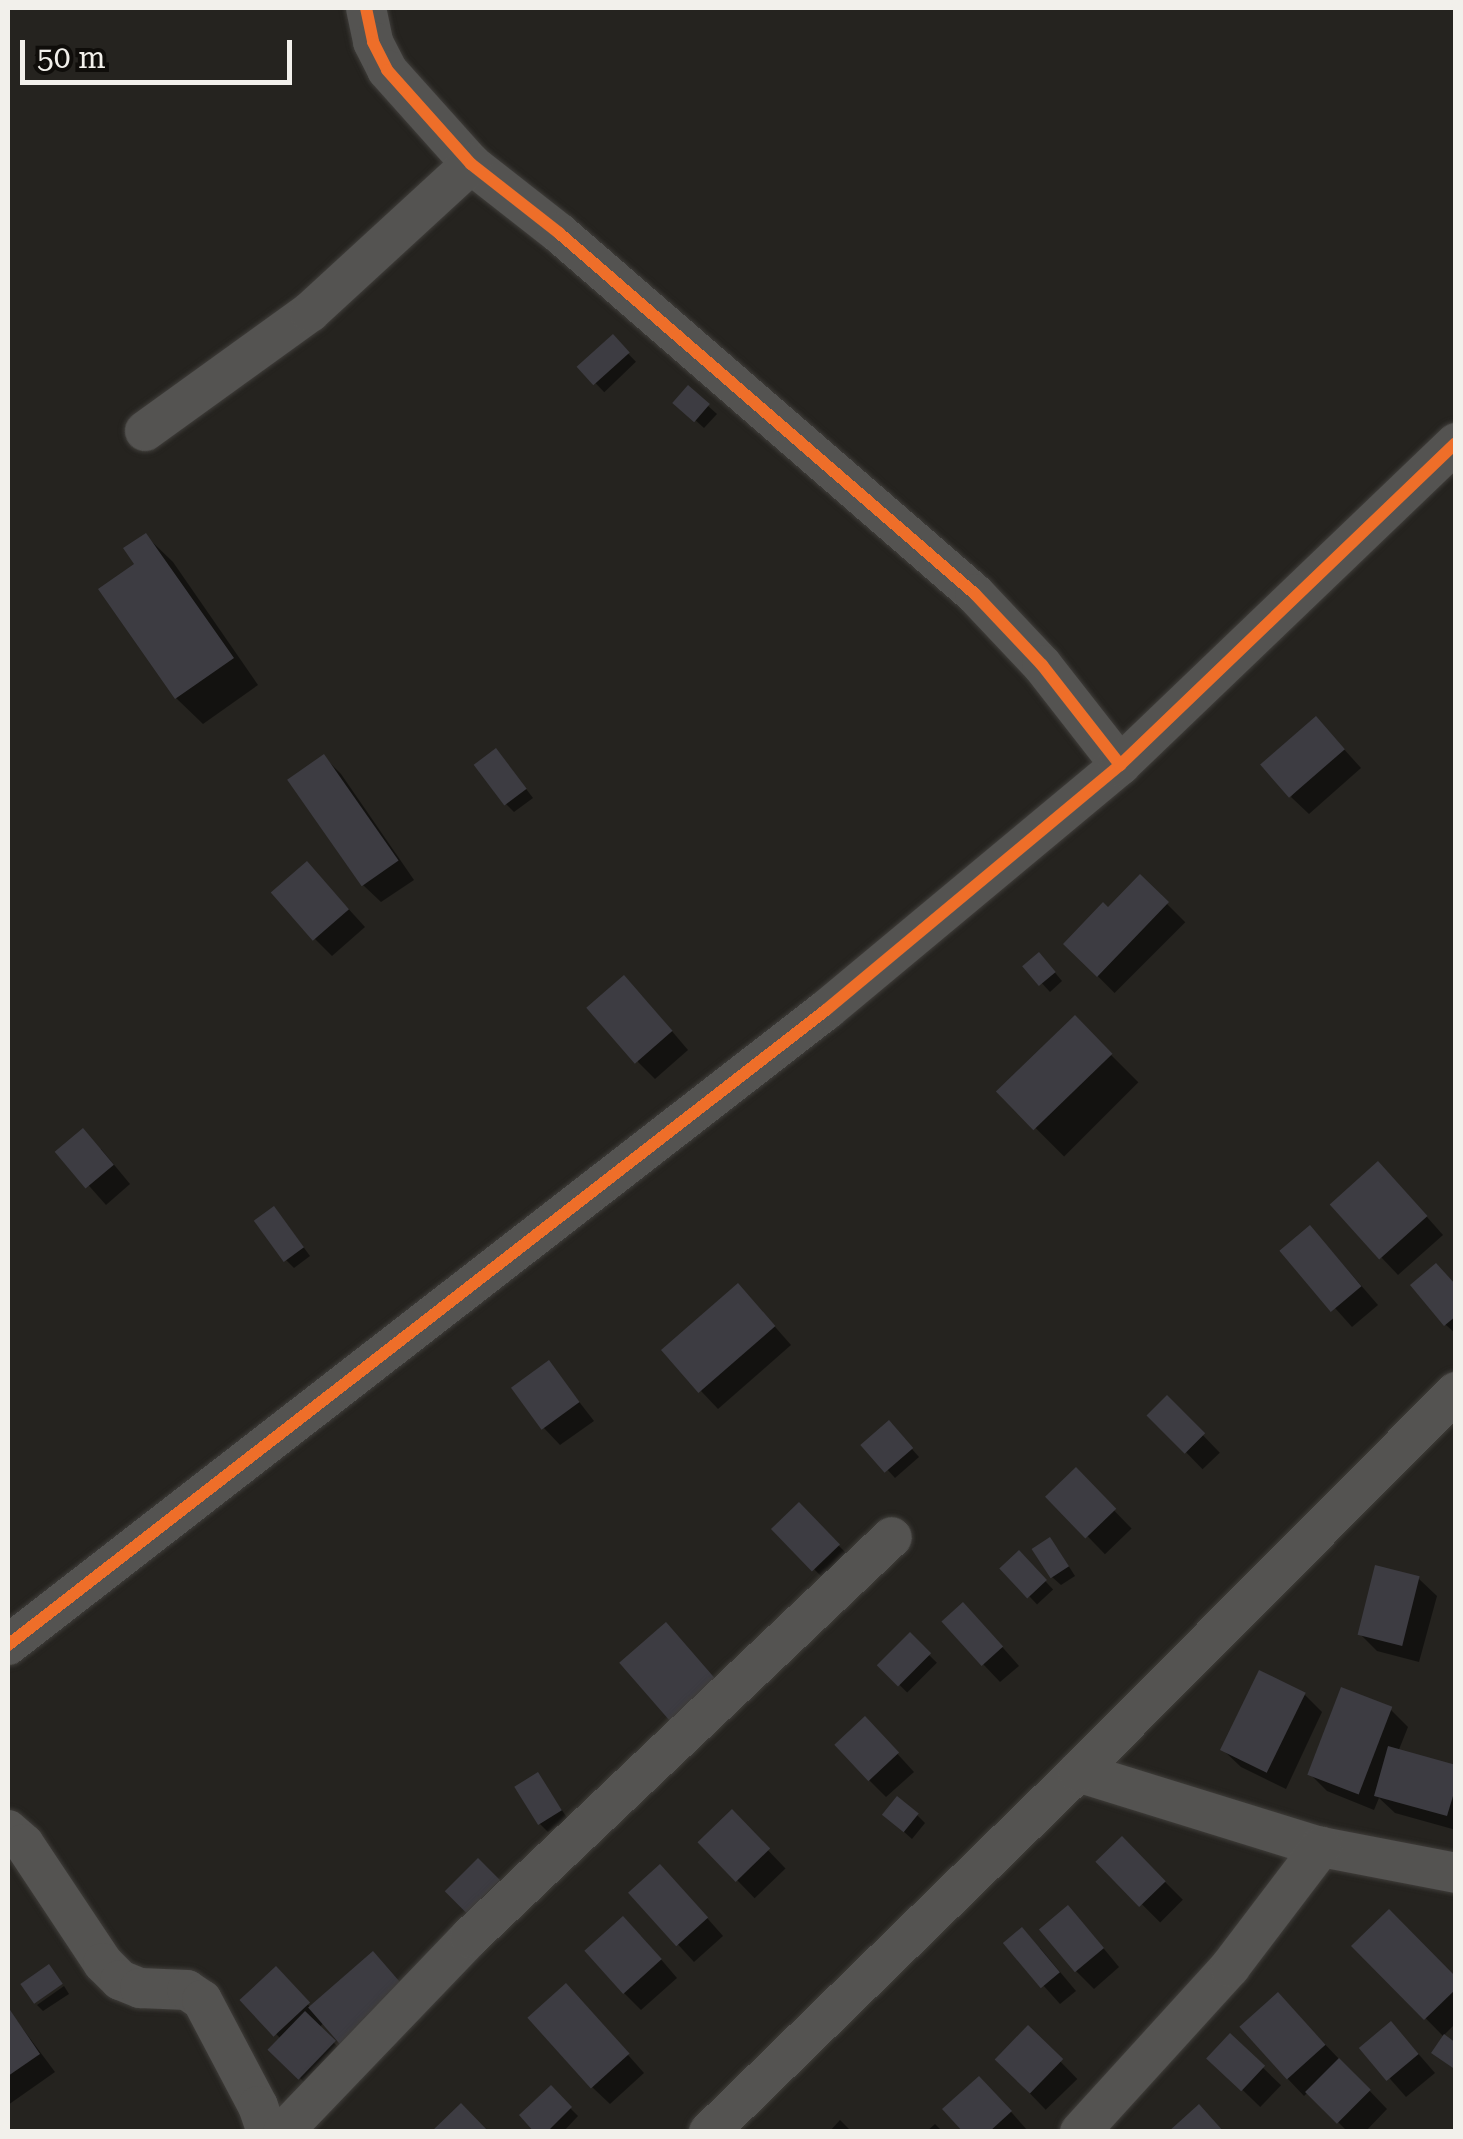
<!DOCTYPE html>
<html>
<head>
<meta charset="utf-8">
<style>
	body { margin:0 }
	#map { position:relative; width:1463px; height:2139px; overflow:hidden; background:#25231f; font-family:"Roboto Serif",serif }
	div>[style] { position:absolute }
	.shadow>* { inset:0; background:#0007; transform-origin:0 0 }
	.building>* { inset:0; background:#3d3c42; transform-origin:0 0 }
	.roads { filter:drop-shadow(0 0 2px #3f3d3a) drop-shadow(0 0 2px #3f3d3a) }
	.minor>* { height:40px; margin:-20px; padding:0 20px; transform-origin:20px; border-radius:20px; background:#545351 }
	.cycleway>* { height:12px; margin:-6px; padding:0 6px; transform-origin:6px; border-radius:6px; background:#ee6e29 }
	span { translate:-50% -50%; white-space:nowrap; text-align:center; line-height:1.15; -webkit-text-stroke:9px #0f0d0a; paint-order:stroke }
	.frame { position:absolute; inset:0; border:10px solid #f2f0eb; pointer-events:none }
	.scale { position:absolute; left:20px; top:40px; width:272px; height:45px; box-sizing:border-box; border:5px solid #f2f0eb; border-top:0; padding-left:12px; font-size:30px; line-height:35px; white-space:nowrap; color:#f2f0eb; -webkit-text-stroke:8px #0f0d0a; paint-order:stroke }
</style>
</head>
<body>
<div id="map">
	<div class="shadow">
		<i style="left:613px;top:338px;width:33px;height:44px;rotate:46deg"></i>
		<i style="clip-path:polygon(688px 388px,717px 414px,704px 428px,684px 410px)"></i>
		<i style="clip-path:polygon(146px 536px,173px 562px,258px 685px,203px 724px,176px 698px,138px 565px)"></i>
		<i style="clip-path:polygon(1333px 737px,1361px 768px,1309px 814px,1291px 797px)"></i>
		<i style="clip-path:polygon(324px 757px,341px 774px,414px 880px,381px 902px,363px 885px)"></i>
		<i style="clip-path:polygon(504px 760px,533px 798px,514px 812px,506px 804px)"></i>
		<i style="left:1140px;top:877px;width:64px;height:100px;rotate:45deg"></i>
		<i style="clip-path:polygon(324px 882px,365px 927px,332px 956px,315px 939px)"></i>
		<i style="clip-path:polygon(1047px 963px,1062px 981px,1050px 992px,1026px 966px)"></i>
		<i style="clip-path:polygon(642px 996px,688px 1050px,655px 1079px,638px 1062px)"></i>
		<i style="left:1074px;top:1018px;width:91px;height:105px;rotate:45deg"></i>
		<i style="clip-path:polygon(101px 1149px,130px 1184px,106px 1205px,59px 1152px)"></i>
		<i style="clip-path:polygon(1395px 1181px,1443px 1235px,1398px 1275px,1381px 1257px)"></i>
		<i style="clip-path:polygon(282px 1218px,310px 1256px,294px 1268px,286px 1260px)"></i>
		<i style="clip-path:polygon(1327px 1246px,1378px 1305px,1352px 1327px,1284px 1251px)"></i>
		<i style="clip-path:polygon(1413px 1286px,1456px 1286px,1456px 1334px,1446px 1325px)"></i>
		<i style="clip-path:polygon(755px 1304px,791px 1345px,718px 1409px,701px 1391px)"></i>
		<i style="clip-path:polygon(549px 1363px,594px 1421px,560px 1445px,543px 1427px)"></i>
		<i style="left:1167px;top:1398px;width:76px;height:24px;rotate:46deg"></i>
		<i style="clip-path:polygon(896px 1431px,919px 1457px,895px 1478px,864px 1444px)"></i>
		<i style="left:1076px;top:1471px;width:80px;height:37px;rotate:46deg"></i>
		<i style="left:799px;top:1506px;width:81px;height:34px;rotate:45deg"></i>
		<i style="clip-path:polygon(1057px 1548px,1075px 1576px,1061px 1585px,1052px 1577px)"></i>
		<i style="left:1019px;top:1553px;width:50px;height:22px;rotate:47deg"></i>
		<i style="clip-path:polygon(1419px 1579px,1437px 1596px,1419px 1662px,1377px 1651px,1359px 1633px)"></i>
		<i style="clip-path:polygon(980px 1622px,1019px 1666px,1000px 1682px,983px 1664px)"></i>
		<i style="left:910px;top:1636px;width:38px;height:42px;rotate:45deg"></i>
		<i style="clip-path:polygon(1305px 1695px,1322px 1712px,1286px 1789px,1241px 1767px,1223px 1750px)"></i>
		<i style="clip-path:polygon(1390px 1709px,1408px 1727px,1398px 1752px,1456px 1768px,1456px 1830px,1395px 1813px,1379px 1798px,1374px 1810px,1327px 1791px,1309px 1773px)"></i>
		<i style="clip-path:polygon(882px 1737px,914px 1772px,886px 1797px,868px 1779px)"></i>
		<i style="clip-path:polygon(538px 1776px,568px 1819px,548px 1832px,540px 1824px)"></i>
		<i style="left:732px;top:1813px;width:77px;height:43px;rotate:46deg"></i>
		<i style="clip-path:polygon(917px 1815px,925px 1823px,912px 1839px,893px 1822px)"></i>
		<i style="left:1122px;top:1839px;width:86px;height:32px;rotate:45deg"></i>
		<i style="clip-path:polygon(678px 1885px,723px 1936px,694px 1962px,631px 1893px)"></i>
		<i style="clip-path:polygon(1085px 1926px,1119px 1967px,1094px 1989px,1076px 1971px)"></i>
		<i style="clip-path:polygon(641px 1936px,677px 1978px,641px 2010px,623px 1992px)"></i>
		<i style="clip-path:polygon(1006px 1944px,1040px 1948px,1076px 1991px,1060px 2004px)"></i>
		<i style="clip-path:polygon(1355px 1946px,1456px 1980px,1456px 2023px,1443px 2036px)"></i>
		<i style="clip-path:polygon(276px 1970px,324px 2022px,319px 2028px,351px 2060px,317px 2095px,271px 2049px,281px 2039px,244px 2001px)"></i>
		<i style="clip-path:polygon(64px 1986px,69px 1994px,43px 2011px,37px 2005px)"></i>
		<i style="clip-path:polygon(583px 2004px,644px 2073px,610px 2104px,592px 2087px)"></i>
		<i style="clip-path:polygon(8px 2009px,55px 2072px,8px 2105px)"></i>
		<i style="clip-path:polygon(1295px 2013px,1387px 2109px,1365px 2132px,1348px 2132px,1308px 2092px,1304px 2096px,1287px 2078px)"></i>
		<i style="left:1028px;top:2028px;width:71px;height:44px;rotate:46deg"></i>
		<i style="left:1230px;top:2036px;width:71px;height:30px;rotate:44deg"></i>
		<i style="clip-path:polygon(1408px 2042px,1435px 2073px,1406px 2097px,1363px 2048px)"></i>
		<i style="clip-path:polygon(550px 2088px,578px 2116px,563px 2132px,538px 2132px)"></i>
		<i style="clip-path:polygon(997px 2096px,1027px 2130px,966px 2132px)"></i>
		<i style="clip-path:polygon(840px 2120px,852px 2132px,829px 2132px)"></i>
		<i style="clip-path:polygon(935px 2124px,943px 2132px,926px 2132px)"></i>
	</div>
	<div class="building">
		<i style="left:613px;top:334px;width:25px;height:49px;rotate:48deg"></i>
		<i style="left:688px;top:385px;width:29px;height:24px;rotate:41deg"></i>
		<i style="clip-path:polygon(146px 533px,234px 658px,175px 699px,98px 589px,134px 564px,123px 548px)"></i>
		<i style="left:1316px;top:716px;width:44px;height:74px;rotate:49deg"></i>
		<i style="left:496px;top:748px;width:51px;height:28px;rotate:53deg"></i>
		<i style="left:324px;top:754px;width:130px;height:45px;rotate:55deg"></i>
		<i style="left:307px;top:861px;width:64px;height:48px;rotate:49deg"></i>
		<i style="clip-path:polygon(1140px 874px,1169px 902px,1097px 977px,1063px 944px,1103px 902px,1108px 907px)"></i>
		<i style="left:1039px;top:952px;width:26px;height:22px;rotate:50deg"></i>
		<i style="left:624px;top:975px;width:74px;height:50px;rotate:49deg"></i>
		<i style="left:1075px;top:1015px;width:54px;height:110px;rotate:46deg"></i>
		<i style="left:83px;top:1128px;width:48px;height:37px;rotate:50deg"></i>
		<i style="left:1378px;top:1161px;width:74px;height:65px;rotate:48deg"></i>
		<i style="left:274px;top:1206px;width:51px;height:25px;rotate:54deg"></i>
		<i style="left:1310px;top:1225px;width:80px;height:40px;rotate:50deg"></i>
		<i style="clip-path:polygon(1436px 1263px,1456px 1285px,1456px 1316px,1444px 1326px,1410px 1285px)"></i>
		<i style="left:738px;top:1283px;width:57px;height:102px;rotate:49deg"></i>
		<i style="left:549px;top:1360px;width:52px;height:47px;rotate:54deg"></i>
		<i style="left:1167px;top:1395px;width:54px;height:29px;rotate:45deg"></i>
		<i style="left:889px;top:1420px;width:37px;height:38px;rotate:49deg"></i>
		<i style="left:1076px;top:1467px;width:58px;height:43px;rotate:46deg"></i>
		<i style="left:799px;top:1502px;width:59px;height:39px;rotate:46deg"></i>
		<i style="left:1050px;top:1537px;width:35px;height:22px;rotate:57deg"></i>
		<i style="left:1019px;top:1550px;width:41px;height:27px;rotate:47deg"></i>
		<i style="left:1375px;top:1565px;width:46px;height:72px;rotate:14deg"></i>
		<i style="left:963px;top:1602px;width:60px;height:29px;rotate:48deg"></i>
		<i style="left:666px;top:1622px;width:91px;height:62px;rotate:49deg"></i>
		<i style="left:910px;top:1632px;width:30px;height:47px;rotate:45deg"></i>
		<i style="left:1259px;top:1670px;width:52px;height:89px;rotate:26deg"></i>
		<i style="left:1341px;top:1687px;width:55px;height:94px;rotate:21deg"></i>
		<i style="left:865px;top:1716px;width:50px;height:42px;rotate:47deg"></i>
		<i style="clip-path:polygon(1388px 1746px,1456px 1765px,1456px 1786px,1447px 1816px,1374px 1796px)"></i>
		<i style="left:538px;top:1772px;width:45px;height:28px;rotate:58deg"></i>
		<i style="left:897px;top:1796px;width:28px;height:24px;rotate:39deg"></i>
		<i style="left:732px;top:1809px;width:55px;height:48px;rotate:46deg"></i>
		<i style="left:1122px;top:1836px;width:63px;height:37px;rotate:46deg"></i>
		<i style="left:478px;top:1858px;width:31px;height:47px;rotate:45deg"></i>
		<i style="left:660px;top:1864px;width:72px;height:43px;rotate:48deg"></i>
		<i style="left:1068px;top:1905px;width:56px;height:38px;rotate:50deg"></i>
		<i style="clip-path:polygon(1389px 1909px,1456px 1977px,1456px 1989px,1424px 2020px,1351px 1946px)"></i>
		<i style="left:623px;top:1916px;width:58px;height:52px;rotate:48deg"></i>
		<i style="left:1022px;top:1927px;width:59px;height:25px;rotate:50deg"></i>
		<i style="left:373px;top:1951px;width:49px;height:86px;rotate:49deg"></i>
		<i style="left:49px;top:1964px;width:24px;height:35px;rotate:55deg"></i>
		<i style="left:276px;top:1966px;width:50px;height:50px;rotate:47deg"></i>
		<i style="left:566px;top:1983px;width:95px;height:52px;rotate:48deg"></i>
		<i style="left:1278px;top:1992px;width:71px;height:52px;rotate:48deg"></i>
		<i style="clip-path:polygon(8px 2007px,40px 2054px,8px 2076px)"></i>
		<i style="left:305px;top:2011px;width:43px;height:54px;rotate:44deg"></i>
		<i style="left:1391px;top:2021px;width:43px;height:42px;rotate:50deg"></i>
		<i style="left:1028px;top:2025px;width:49px;height:48px;rotate:44deg"></i>
		<i style="left:1230px;top:2033px;width:48px;height:35px;rotate:43deg"></i>
		<i style="clip-path:polygon(1444px 2034px,1456px 2043px,1456px 2070px,1431px 2053px)"></i>
		<i style="left:1339px;top:2058px;width:45px;height:48px;rotate:45deg"></i>
		<i style="clip-path:polygon(979px 2076px,1012px 2111px,989px 2132px,963px 2132px,942px 2109px)"></i>
		<i style="clip-path:polygon(551px 2085px,572px 2107px,547px 2132px,534px 2132px,519px 2115px)"></i>
		<i style="clip-path:polygon(461px 2103px,489px 2132px,431px 2132px)"></i>
		<i style="clip-path:polygon(1199px 2104px,1224px 2132px,1168px 2132px)"></i>
	</div>
	<div class="roads">
		<div class="minor">
			<i style="left:366px;top:8px;width:35px;rotate:78deg"></i>
			<i style="left:373px;top:42px;width:31px;rotate:63deg"></i>
			<i style="left:387px;top:70px;width:126px;rotate:48.2deg"></i>
			<i style="left:471px;top:164px;width:112px;rotate:38.1deg"></i>
			<i style="left:559px;top:233px;width:551px;rotate:40.95deg"></i>
			<i style="left:975px;top:594px;width:98px;rotate:46.7deg"></i>
			<i style="left:1042px;top:665px;width:127px;rotate:52deg"></i>
			<i style="left:145px;top:431px;width:203px;rotate:-35.8deg"></i>
			<i style="left:310px;top:312px;width:219px;rotate:-42.6deg"></i>
			<i style="left:8px;top:1645px;width:1036px;rotate:-37.82deg"></i>
			<i style="left:826px;top:1010px;width:383px;rotate:-39.8deg"></i>
			<i style="left:1120px;top:765px;width:465px;rotate:-43.8deg"></i>
			<i style="left:1078px;top:1772px;width:254px;rotate:17.2deg"></i>
			<i style="left:1321px;top:1847px;width:137px;rotate:10.9deg"></i>
			<i style="left:8px;top:1830px;width:21px;rotate:41deg"></i>
			<i style="left:24px;top:1844px;width:143px;rotate:56.4deg"></i>
			<i style="left:103px;top:1963px;width:24px;rotate:45deg"></i>
			<i style="left:120px;top:1980px;width:22px;rotate:22deg"></i>
			<i style="left:140px;top:1988px;width:47px;rotate:2.4deg"></i>
			<i style="left:187px;top:1990px;width:18px;rotate:34deg"></i>
			<i style="left:202px;top:2000px;width:120px;rotate:62.2deg"></i>
			<i style="left:258px;top:2106px;width:28px;rotate:71deg"></i>
			<i style="left:283px;top:2132px;width:270px;rotate:-46.2deg"></i>
			<i style="left:470px;top:1937px;width:581px;rotate:-43.47deg"></i>
			<i style="left:709px;top:2132px;width:516px;rotate:-44.29deg"></i>
			<i style="left:1078px;top:1772px;width:536px;rotate:-45.15deg"></i>
			<i style="left:1080px;top:2132px;width:223px;rotate:-47.7deg"></i>
			<i style="left:1230px;top:1967px;width:151px;rotate:-52.8deg"></i>
		</div>
	</div>
	<div class="cycleway">
		<i style="left:366px;top:8px;width:35px;rotate:78deg"></i>
		<i style="left:373px;top:42px;width:31px;rotate:63deg"></i>
		<i style="left:387px;top:70px;width:126px;rotate:48.2deg"></i>
		<i style="left:471px;top:164px;width:112px;rotate:38.1deg"></i>
		<i style="left:559px;top:233px;width:551px;rotate:40.95deg"></i>
		<i style="left:975px;top:594px;width:98px;rotate:46.7deg"></i>
		<i style="left:1042px;top:665px;width:127px;rotate:52deg"></i>
		<i style="left:8px;top:1645px;width:1036px;rotate:-37.82deg"></i>
		<i style="left:826px;top:1010px;width:383px;rotate:-39.8deg"></i>
		<i style="left:1120px;top:765px;width:465px;rotate:-43.8deg"></i>
	</div>
	<div class="frame"></div>
	<div class="scale">50 m</div>
</div>
</body>
</html>
